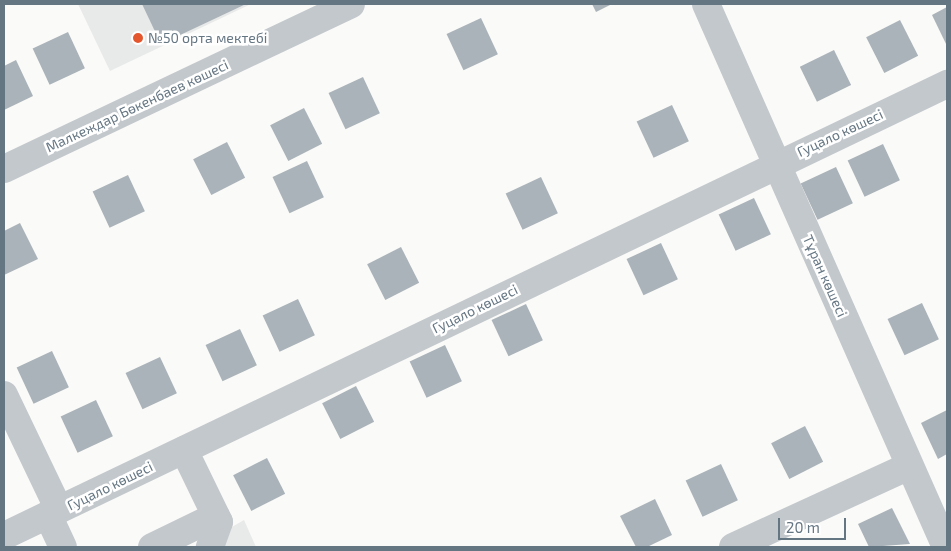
<!DOCTYPE html>
<html>
<head>
<meta charset="utf-8">
<style>
	body { margin:0 }
	#map { position:relative; width:951px; height:551px; overflow:hidden; background:#fafaf8; font-family:"Exo 2",sans-serif }
	div>[style] { position:absolute }
	.built>* { inset:0; background:#e8e9e9 }
	.building>* { inset:0; background:#aab3b9; transform-origin:0 0 }
	.minor>* { height:28px; margin:-14px; padding:0 14px; transform-origin:14px; border-radius:14px; background:#c3c8cc }
	.dots>* { width:14px; height:14px; translate:-50% -50%; box-sizing:border-box; border:2px solid #fff; border-radius:50% }
	span { translate:-50% -50%; white-space:nowrap; text-align:center; line-height:1.15; -webkit-text-stroke:5px #fff; paint-order:stroke }
	.poi-label { font-size:14px; color:#657683 }
	.left { translate:0 -50%; text-align:left }
	.street-label { font-size:14px; color:#657683 }
	.frame { position:absolute; inset:0; border:5px solid #657683; pointer-events:none }
	.scale { position:absolute; left:778px; top:518px; width:68px; height:22px; box-sizing:border-box; border:2px solid #657683; border-top:0; padding-left:6px; font-size:15px; line-height:18px; white-space:nowrap; color:#657683; -webkit-text-stroke:4px #fff; paint-order:stroke }
</style>
</head>
<body>
<div id="map">
	<div class="built">
		<i style="clip-path:polygon(78px 4px,251px 4px,110px 71px)"></i>
		<i style="clip-path:polygon(244px 520px,256px 547px,224px 547px,232px 527px)"></i>
	</div>
	<div class="building">
		<i style="clip-path:polygon(142px 4px,246px 4px,161px 44px)"></i>
		<i style="clip-path:polygon(592px 4px,612px 4px,596px 12px)"></i>
		<i style="clip-path:polygon(947px 7px,947px 46px,932px 15px)"></i>
		<i style="left:481px;top:18px;width:40px;height:38px;rotate:65deg"></i>
		<i style="left:900px;top:20px;width:40px;height:38px;rotate:63deg"></i>
		<i style="left:68px;top:32px;width:40px;height:39px;rotate:65deg"></i>
		<i style="left:834px;top:50px;width:39px;height:38px;rotate:64deg"></i>
		<i style="clip-path:polygon(16px 60px,33px 96px,4px 110px,4px 66px)"></i>
		<i style="left:363px;top:77px;width:40px;height:38px;rotate:65deg"></i>
		<i style="left:672px;top:105px;width:40px;height:39px;rotate:65deg"></i>
		<i style="left:304px;top:108px;width:40px;height:38px;rotate:63deg"></i>
		<i style="left:227px;top:142px;width:40px;height:38px;rotate:63deg"></i>
		<i style="left:883px;top:144px;width:40px;height:39px;rotate:65deg"></i>
		<i style="left:307px;top:161px;width:40px;height:38px;rotate:65deg"></i>
		<i style="left:836px;top:167px;width:40px;height:39px;rotate:65deg"></i>
		<i style="left:128px;top:175px;width:40px;height:39px;rotate:65deg"></i>
		<i style="left:541px;top:177px;width:40px;height:39px;rotate:65deg"></i>
		<i style="left:754px;top:198px;width:40px;height:39px;rotate:65deg"></i>
		<i style="clip-path:polygon(20px 223px,38px 259px,4px 275px,4px 231px)"></i>
		<i style="left:661px;top:243px;width:40px;height:38px;rotate:65deg"></i>
		<i style="left:401px;top:247px;width:40px;height:38px;rotate:63deg"></i>
		<i style="left:298px;top:299px;width:40px;height:39px;rotate:65deg"></i>
		<i style="left:922px;top:303px;width:40px;height:38px;rotate:65deg"></i>
		<i style="left:526px;top:304px;width:40px;height:38px;rotate:65deg"></i>
		<i style="left:240px;top:329px;width:40px;height:38px;rotate:65deg"></i>
		<i style="left:445px;top:345px;width:40px;height:39px;rotate:65deg"></i>
		<i style="left:52px;top:351px;width:40px;height:39px;rotate:65deg"></i>
		<i style="left:160px;top:357px;width:40px;height:38px;rotate:65deg"></i>
		<i style="left:356px;top:386px;width:40px;height:38px;rotate:63deg"></i>
		<i style="left:96px;top:400px;width:40px;height:39px;rotate:65deg"></i>
		<i style="clip-path:polygon(947px 410px,947px 454px,938px 459px,921px 423px)"></i>
		<i style="left:805px;top:426px;width:40px;height:38px;rotate:63deg"></i>
		<i style="left:267px;top:458px;width:40px;height:38px;rotate:63deg"></i>
		<i style="left:721px;top:464px;width:40px;height:39px;rotate:65deg"></i>
		<i style="clip-path:polygon(655px 499px,672px 535px,647px 547px,636px 547px,620px 516px)"></i>
		<i style="clip-path:polygon(892px 508px,910px 544px,869px 547px,858px 524px)"></i>
	</div>
	<div class="minor">
		<i style="left:706px;top:4px;width:594px;rotate:66.16deg"></i>
		<i style="left:4px;top:169px;width:384px;rotate:-25.4deg"></i>
		<i style="left:4px;top:395px;width:127px;rotate:64.4deg"></i>
		<i style="left:184px;top:450px;width:80px;rotate:64.1deg"></i>
		<i style="left:219px;top:522px;width:27px;rotate:110deg"></i>
		<i style="left:48px;top:515px;width:35px;rotate:65deg"></i>
		<i style="left:4px;top:536px;width:1046px;rotate:-25.61deg"></i>
		<i style="left:152px;top:547px;width:71px;rotate:-25.8deg"></i>
		<i style="left:733px;top:547px;width:194px;rotate:-24.7deg"></i>
	</div>
	<div class="dots">
		<i style="left:138px;top:38px;background:#e4572e"></i>
	</div>
	<div class="poi-label">
		<span class="left" style="left:148px;top:38px">№50 орта мектебі</span>
	</div>
	<div class="street-label">
		<span style="left:137px;top:106px;rotate:-25deg">Малкеждар Бөкенбаев көшесі</span>
		<span style="left:840px;top:133px;rotate:-25deg">Гуцало көшесі</span>
		<span style="left:825px;top:276px;rotate:66deg">Тұран көшесі</span>
		<span style="left:475px;top:309px;rotate:-26deg">Гуцало көшесі</span>
		<span style="left:110px;top:486px;rotate:-26deg">Гуцало көшесі</span>
	</div>
	<div class="frame"></div>
	<div class="scale">20 m</div>
</div>
</body>
</html>
